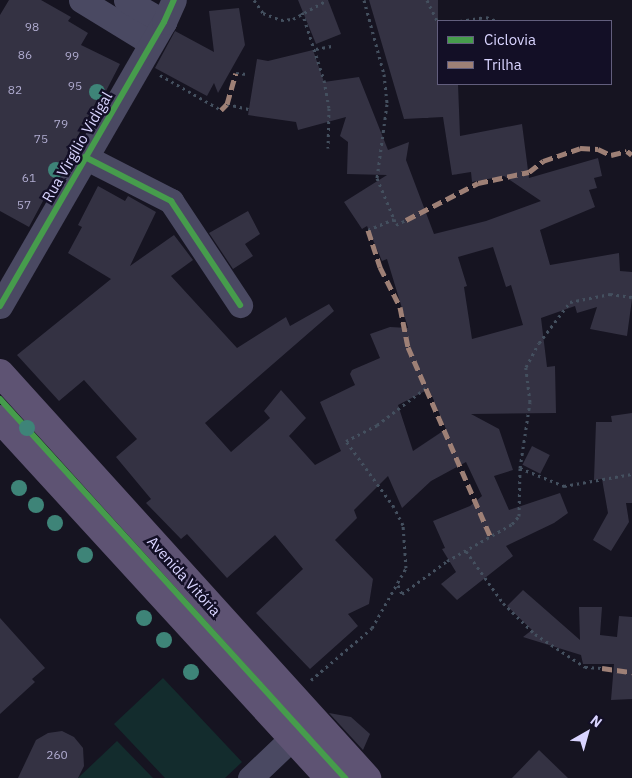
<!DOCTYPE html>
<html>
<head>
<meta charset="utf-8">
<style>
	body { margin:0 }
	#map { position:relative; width:632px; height:778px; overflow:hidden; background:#161421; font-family:"IBM Plex Sans",sans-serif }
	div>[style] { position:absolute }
	.green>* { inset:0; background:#132c2d }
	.building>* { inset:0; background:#343243; transform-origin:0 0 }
	.path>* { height:3px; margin-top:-1.5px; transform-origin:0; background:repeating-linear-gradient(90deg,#44505f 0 2.5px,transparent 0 6.5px) }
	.street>* { height:25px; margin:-12.5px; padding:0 12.5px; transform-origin:12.5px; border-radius:12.5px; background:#4a4962 }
	.primary>* { height:28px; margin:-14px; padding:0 14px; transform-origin:14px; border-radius:14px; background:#5e5373 }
	.quiet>* { height:5px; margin-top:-2.5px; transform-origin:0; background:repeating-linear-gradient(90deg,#9e8076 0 10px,transparent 0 15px) }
	.cycleway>* { height:6px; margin:-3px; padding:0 3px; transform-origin:3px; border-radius:3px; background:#469c4c }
	.trees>* { width:16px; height:16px; margin:-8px; border-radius:50%; background:#3e8478 }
	span { translate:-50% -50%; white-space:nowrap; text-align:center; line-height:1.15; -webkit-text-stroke:5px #130f26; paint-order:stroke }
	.number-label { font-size:12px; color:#b0acd0 }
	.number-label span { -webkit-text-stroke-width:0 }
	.street-label { font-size:15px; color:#d9d4ff }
	.legend { position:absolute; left:437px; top:20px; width:175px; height:65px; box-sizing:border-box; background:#130f26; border:1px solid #625e7d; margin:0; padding:6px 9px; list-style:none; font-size:15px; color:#d9d4ff }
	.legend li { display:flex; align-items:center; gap:10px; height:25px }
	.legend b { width:25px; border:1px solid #625e7d }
	.north { position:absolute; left:562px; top:708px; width:50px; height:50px; -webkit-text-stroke:4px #130f26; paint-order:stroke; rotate:38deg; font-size:14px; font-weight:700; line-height:20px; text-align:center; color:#d9d4ff }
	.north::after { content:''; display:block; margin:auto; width:18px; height:22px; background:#d9d4ff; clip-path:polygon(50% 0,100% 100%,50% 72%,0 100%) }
</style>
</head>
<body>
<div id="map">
	<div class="green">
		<i style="clip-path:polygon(163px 678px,242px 762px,225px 778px,165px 778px,114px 724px)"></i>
		<i style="clip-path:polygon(117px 741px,153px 778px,78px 778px)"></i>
	</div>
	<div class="building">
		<i style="clip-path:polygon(9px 0,41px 0,71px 17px,68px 21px,88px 33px,81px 45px,120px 64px,106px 91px,103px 89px,29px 227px,0 211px,0 15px)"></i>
		<i style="clip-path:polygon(298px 0,328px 0,341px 34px,316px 44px)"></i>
		<i style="clip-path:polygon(evenodd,369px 0,438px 0,438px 84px,458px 84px,460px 136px,522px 124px,529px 178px,598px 158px,602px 176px,594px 178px,597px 188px,589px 190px,595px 207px,540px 230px,550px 265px,619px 253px,620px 271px,632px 272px,632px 299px,627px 336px,590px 329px,597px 307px,577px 313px,575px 306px,541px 318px,547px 367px,555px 366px,556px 413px,471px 414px,499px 429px,513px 470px,494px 476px,509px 510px,560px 493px,568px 513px,554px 523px,506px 546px,513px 556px,457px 600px,441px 584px,456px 572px,442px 549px,445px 548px,433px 521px,470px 506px,482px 496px,466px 462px,431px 481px,402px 508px,388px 476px,354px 510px,357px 518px,335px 540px,373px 579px,369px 604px,348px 614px,358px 626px,310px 669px,256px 613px,303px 569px,275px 535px,227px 578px,187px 534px,181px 539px,146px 503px,151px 499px,116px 457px,137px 439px,84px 380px,59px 401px,17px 355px,111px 279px,68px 253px,82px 227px,78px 225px,98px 186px,125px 201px,128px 196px,156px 212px,130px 266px,174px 235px,193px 260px,171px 276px,237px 348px,286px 317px,290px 326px,329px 304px,334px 311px,205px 423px,231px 452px,270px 418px,264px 411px,281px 390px,306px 418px,289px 436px,315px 465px,341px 451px,320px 402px,355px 385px,350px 374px,352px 370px,380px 358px,370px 334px,390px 327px,408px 328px,387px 259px,382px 261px,367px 226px,362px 229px,344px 202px,387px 175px,347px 174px,348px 142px,340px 136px,346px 117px,298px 130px,296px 122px,248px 115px,257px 59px,268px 61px,313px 50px,324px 82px,359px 77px,388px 150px,409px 142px,406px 160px,434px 234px,486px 221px,541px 201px,504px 176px,472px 182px,471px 172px,452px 175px,443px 117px,404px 119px,369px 0,493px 247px,506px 287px,511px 285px,523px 325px,472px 339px,464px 287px,467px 286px,458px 257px,493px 247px,369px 0,429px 389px,446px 429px,413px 451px,398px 405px,429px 389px)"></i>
		<i style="clip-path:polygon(239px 8px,245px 45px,218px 93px,214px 83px,207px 96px,155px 68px,175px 31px,214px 52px,209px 11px)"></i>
		<i style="clip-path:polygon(248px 211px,260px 234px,245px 244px,253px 256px,233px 269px,209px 233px)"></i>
		<i style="clip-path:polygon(632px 413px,632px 503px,626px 503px,629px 522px,611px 551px,593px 540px,608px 513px,602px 479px,594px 480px,596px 422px,612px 422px,611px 416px)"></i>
		<i style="left:532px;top:446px;width:20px;height:21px;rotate:27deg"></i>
		<i style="clip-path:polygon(523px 590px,580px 640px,579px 607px,602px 607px,600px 635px,617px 637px,619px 616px,632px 617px,632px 699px,611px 700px,614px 664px,583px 664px,581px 655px,523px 637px,532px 630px,507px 606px)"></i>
		<i style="clip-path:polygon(0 618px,45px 668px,32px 679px,35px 682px,0 714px)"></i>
		<i style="clip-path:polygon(329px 713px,351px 717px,370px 734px,363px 750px)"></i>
		<i style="clip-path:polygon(62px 731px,74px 737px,83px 748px,84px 766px,78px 778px,18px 778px,36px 740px,48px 733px)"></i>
		<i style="clip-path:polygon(539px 750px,568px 778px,512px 778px)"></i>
	</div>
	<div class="path">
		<i style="left:254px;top:0;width:16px;rotate:55deg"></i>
		<i style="left:263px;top:13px;width:19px;rotate:21deg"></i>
		<i style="left:281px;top:20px;width:12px;rotate:-5deg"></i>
		<i style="left:293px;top:19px;width:39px;rotate:-29deg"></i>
		<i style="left:364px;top:0;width:77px;rotate:74.9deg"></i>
		<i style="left:384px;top:74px;width:30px;rotate:84deg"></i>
		<i style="left:387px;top:104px;width:75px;rotate:97.7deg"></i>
		<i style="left:377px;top:178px;width:44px;rotate:67.5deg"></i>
		<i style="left:427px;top:0;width:25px;rotate:64deg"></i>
		<i style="left:302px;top:12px;width:71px;rotate:72.1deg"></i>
		<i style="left:324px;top:80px;width:28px;rotate:80deg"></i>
		<i style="left:329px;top:108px;width:40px;rotate:91.4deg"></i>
		<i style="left:460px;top:21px;width:26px;rotate:-9deg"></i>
		<i style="left:486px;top:17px;width:12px;rotate:20deg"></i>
		<i style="left:316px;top:49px;width:16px;rotate:-11deg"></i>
		<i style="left:236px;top:73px;width:11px;rotate:5deg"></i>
		<i style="left:160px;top:75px;width:70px;rotate:29.8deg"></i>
		<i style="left:227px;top:104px;width:22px;rotate:13deg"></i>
		<i style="left:368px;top:230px;width:28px;rotate:-23deg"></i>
		<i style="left:394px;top:219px;width:6px;rotate:72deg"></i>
		<i style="left:396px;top:225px;width:11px;rotate:-27deg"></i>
		<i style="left:520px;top:468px;width:48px;rotate:22.2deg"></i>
		<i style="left:564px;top:486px;width:69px;rotate:-10deg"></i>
		<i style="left:466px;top:551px;width:64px;rotate:54.6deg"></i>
		<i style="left:503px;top:603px;width:45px;rotate:44.1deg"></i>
		<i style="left:535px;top:634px;width:60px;rotate:33.4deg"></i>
		<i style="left:585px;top:667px;width:17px;rotate:3deg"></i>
		<i style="left:398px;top:585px;width:10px;rotate:66deg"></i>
		<i style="left:402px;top:594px;width:56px;rotate:-36.3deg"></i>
		<i style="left:447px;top:561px;width:75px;rotate:-29.6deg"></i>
		<i style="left:512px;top:524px;width:11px;rotate:-49deg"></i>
		<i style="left:519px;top:516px;width:48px;rotate:-88.8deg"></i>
		<i style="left:520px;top:468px;width:67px;rotate:-81.4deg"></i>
		<i style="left:530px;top:402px;width:35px;rotate:-97deg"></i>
		<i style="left:526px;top:367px;width:27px;rotate:-62deg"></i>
		<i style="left:539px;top:343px;width:51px;rotate:-52.9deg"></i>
		<i style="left:570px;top:302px;width:41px;rotate:-11.3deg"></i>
		<i style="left:610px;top:294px;width:22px;rotate:8deg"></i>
		<i style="left:311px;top:680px;width:80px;rotate:-40.4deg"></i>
		<i style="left:372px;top:628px;width:69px;rotate:-60.5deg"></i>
		<i style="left:406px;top:568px;width:43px;rotate:-94deg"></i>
		<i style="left:403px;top:525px;width:20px;rotate:-117deg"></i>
		<i style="left:394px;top:507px;width:82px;rotate:-126deg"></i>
		<i style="left:346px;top:441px;width:35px;rotate:-27deg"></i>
		<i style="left:377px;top:425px;width:63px;rotate:-37.2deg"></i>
	</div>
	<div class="street">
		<i style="left:81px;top:0;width:82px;rotate:31.6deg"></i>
		<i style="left:126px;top:0;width:44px;rotate:30.1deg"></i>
		<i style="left:85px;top:157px;width:97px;rotate:27.1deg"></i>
		<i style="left:171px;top:201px;width:125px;rotate:56.4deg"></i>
		<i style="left:0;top:306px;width:328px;rotate:-60deg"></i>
		<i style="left:164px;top:22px;width:24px;rotate:-66deg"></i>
		<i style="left:250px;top:778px;width:58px;rotate:-43.6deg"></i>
	</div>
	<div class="primary">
		<i style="left:0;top:373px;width:547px;rotate:47.82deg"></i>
		<i style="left:0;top:419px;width:487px;rotate:47.5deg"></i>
	</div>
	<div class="quiet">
		<i style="left:221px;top:110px;width:8px;rotate:-45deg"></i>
		<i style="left:227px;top:104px;width:32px;rotate:-74deg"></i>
		<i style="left:406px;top:220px;width:81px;rotate:-27.2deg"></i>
		<i style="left:478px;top:183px;width:52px;rotate:-12.2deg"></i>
		<i style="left:529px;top:172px;width:18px;rotate:-38deg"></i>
		<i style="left:543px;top:161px;width:39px;rotate:-19deg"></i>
		<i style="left:580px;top:148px;width:18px;rotate:3deg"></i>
		<i style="left:598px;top:149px;width:14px;rotate:25deg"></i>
		<i style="left:611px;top:155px;width:16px;rotate:-14deg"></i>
		<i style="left:627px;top:151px;width:6px;rotate:39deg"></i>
		<i style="left:368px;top:230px;width:39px;rotate:72deg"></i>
		<i style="left:380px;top:267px;width:45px;rotate:63.4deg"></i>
		<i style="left:400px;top:307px;width:41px;rotate:78.7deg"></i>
		<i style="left:408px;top:347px;width:208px;rotate:66.5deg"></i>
		<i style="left:602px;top:668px;width:30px;rotate:8deg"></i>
	</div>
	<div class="cycleway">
		<i style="left:85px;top:157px;width:97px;rotate:27.1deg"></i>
		<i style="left:171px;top:201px;width:125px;rotate:56.4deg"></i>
		<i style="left:0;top:306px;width:328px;rotate:-60deg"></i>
		<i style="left:164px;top:22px;width:24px;rotate:-66deg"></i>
		<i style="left:0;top:399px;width:513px;rotate:47.69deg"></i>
	</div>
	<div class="trees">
		<i style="left:97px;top:92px"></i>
		<i style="left:56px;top:170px"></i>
		<i style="left:27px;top:428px"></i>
		<i style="left:19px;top:488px"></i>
		<i style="left:36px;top:505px"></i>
		<i style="left:55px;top:523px"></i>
		<i style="left:85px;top:555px"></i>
		<i style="left:144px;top:618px"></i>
		<i style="left:164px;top:640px"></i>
		<i style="left:191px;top:672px"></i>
	</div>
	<div class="number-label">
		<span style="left:32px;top:27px">98</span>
		<span style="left:25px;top:55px">86</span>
		<span style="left:72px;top:56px">99</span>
		<span style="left:75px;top:86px">95</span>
		<span style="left:15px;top:90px">82</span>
		<span style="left:61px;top:124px">79</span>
		<span style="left:41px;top:139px">75</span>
		<span style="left:29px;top:178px">61</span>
		<span style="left:24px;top:205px">57</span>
		<span style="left:57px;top:755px">260</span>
	</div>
	<div class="street-label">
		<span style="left:77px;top:147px;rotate:-60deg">Rua Virgílio Vidigal</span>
		<span style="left:184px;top:576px;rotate:48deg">Avenida Vitória</span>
	</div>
	<ul class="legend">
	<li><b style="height:6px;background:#469c4c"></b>Ciclovia</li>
	<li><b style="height:6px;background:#9e8076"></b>Trilha</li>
	</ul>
	<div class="north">N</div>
</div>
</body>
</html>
